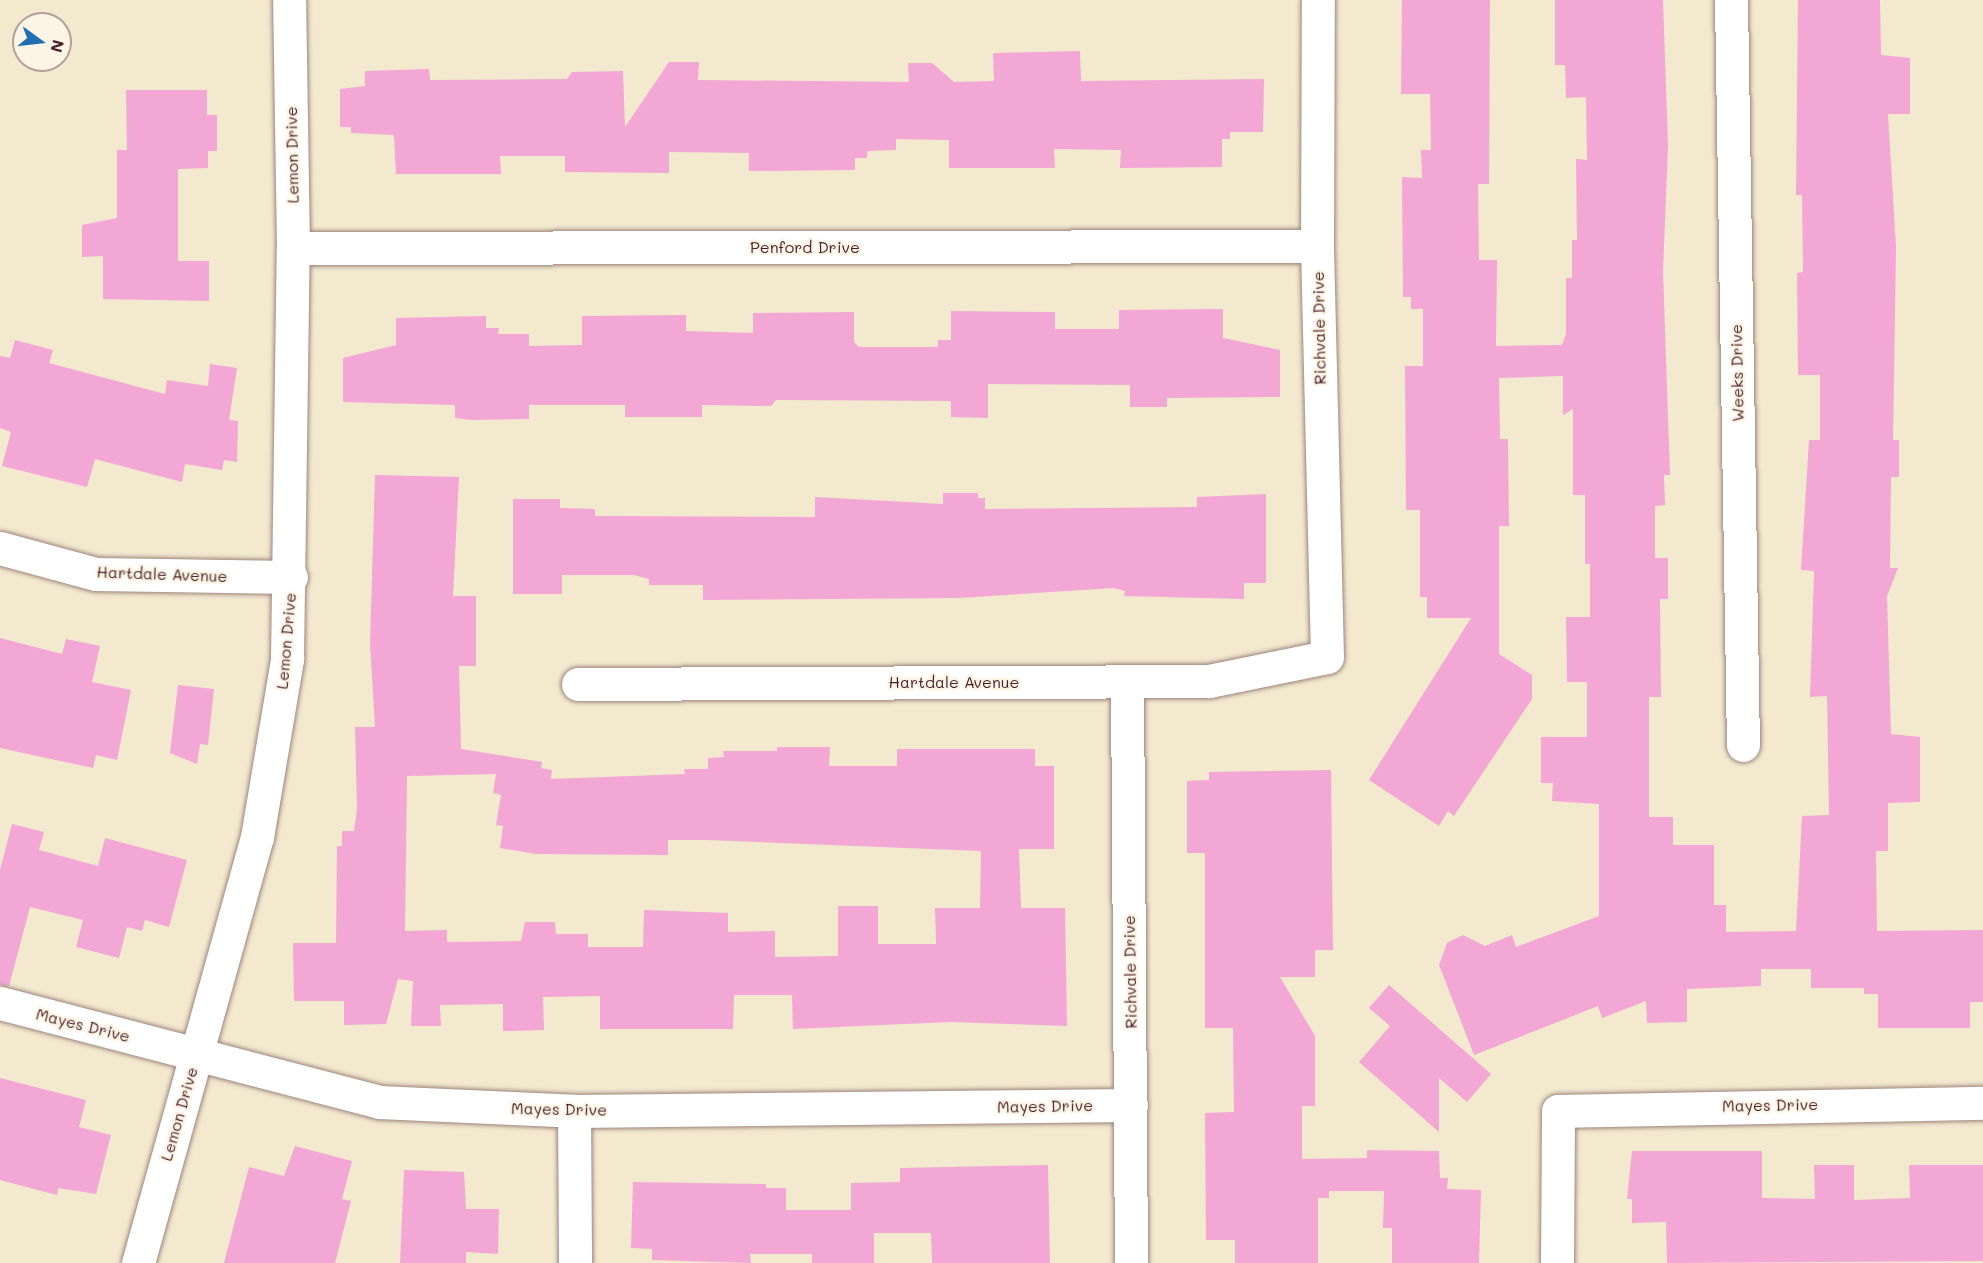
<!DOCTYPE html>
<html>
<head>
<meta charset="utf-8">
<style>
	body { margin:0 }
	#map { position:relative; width:1983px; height:1263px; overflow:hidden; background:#f2e9cf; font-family:Mali,sans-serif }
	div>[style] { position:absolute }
	.building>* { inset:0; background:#f2a7d5 }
	.roads { filter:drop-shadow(0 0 2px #9e847d) drop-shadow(0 0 2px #9e847d) }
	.minor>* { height:33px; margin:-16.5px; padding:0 16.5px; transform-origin:16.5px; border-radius:16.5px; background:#fff }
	span { translate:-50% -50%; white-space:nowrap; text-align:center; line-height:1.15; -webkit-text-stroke:5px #fcf5e5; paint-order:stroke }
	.street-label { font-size:16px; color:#4a1f2b }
	.north { position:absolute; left:12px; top:12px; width:60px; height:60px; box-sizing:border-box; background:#fcf5e5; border:2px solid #b59f9b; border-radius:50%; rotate:105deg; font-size:16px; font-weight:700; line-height:24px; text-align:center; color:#4a1f2b }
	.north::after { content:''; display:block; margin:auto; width:21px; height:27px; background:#1f6fb2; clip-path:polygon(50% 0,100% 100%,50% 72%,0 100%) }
</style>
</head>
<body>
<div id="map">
	<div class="building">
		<i style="clip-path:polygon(1402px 0,1490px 0,1489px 184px,1478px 184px,1479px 260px,1497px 260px,1496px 346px,1562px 345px,1566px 334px,1566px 278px,1572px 278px,1572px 240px,1577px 240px,1576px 159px,1587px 160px,1586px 97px,1566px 98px,1565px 65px,1555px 65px,1555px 0,1663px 0,1668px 146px,1663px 271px,1670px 475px,1664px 475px,1665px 505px,1655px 506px,1655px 558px,1668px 558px,1668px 599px,1660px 599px,1661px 697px,1649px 697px,1649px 817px,1673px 817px,1673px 845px,1714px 845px,1714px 905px,1726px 905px,1726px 932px,1796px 931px,1802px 816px,1829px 815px,1827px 696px,1810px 697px,1814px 571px,1801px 570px,1809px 440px,1820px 440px,1820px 375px,1798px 375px,1797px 273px,1803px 272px,1802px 195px,1796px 195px,1798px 0,1880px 0,1881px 55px,1910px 58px,1910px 114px,1888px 114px,1896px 247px,1893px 440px,1899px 440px,1899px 477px,1891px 477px,1890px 568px,1898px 568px,1887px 596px,1891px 734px,1920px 737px,1920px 802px,1888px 803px,1888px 851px,1876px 851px,1877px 931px,1983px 930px,1983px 1002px,1970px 1002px,1970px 1028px,1878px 1028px,1878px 994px,1864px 994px,1864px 988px,1811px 988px,1811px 969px,1761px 969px,1761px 986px,1687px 989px,1687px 1022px,1647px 1023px,1646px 1001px,1602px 1018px,1598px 1006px,1474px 1055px,1439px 965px,1447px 943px,1463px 935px,1485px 946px,1512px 935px,1516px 947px,1599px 916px,1599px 804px,1552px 801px,1553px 783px,1541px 783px,1541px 737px,1587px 737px,1587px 682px,1567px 682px,1566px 617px,1590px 617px,1590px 564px,1585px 564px,1585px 495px,1573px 495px,1573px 409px,1563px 415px,1563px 376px,1499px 378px,1500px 439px,1508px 439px,1509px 526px,1499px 526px,1499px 654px,1532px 675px,1532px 699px,1454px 816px,1448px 811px,1439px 826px,1369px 780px,1471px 618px,1427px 618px,1427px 597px,1420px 597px,1420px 510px,1406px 510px,1405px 366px,1423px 366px,1423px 309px,1411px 309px,1411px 297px,1403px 297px,1402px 177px,1422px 178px,1421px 150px,1431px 150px,1430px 94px,1401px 94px)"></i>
		<i style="clip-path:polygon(1080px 51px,1081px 81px,1264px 79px,1263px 132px,1230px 132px,1230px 139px,1222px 139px,1222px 167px,1120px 168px,1121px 150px,1054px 149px,1055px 168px,949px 168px,949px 140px,896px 139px,896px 150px,867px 151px,867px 158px,855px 158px,855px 170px,749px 171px,749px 153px,669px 152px,669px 173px,565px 172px,565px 156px,500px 156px,501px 174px,396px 174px,394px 135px,351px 133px,351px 127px,340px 127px,340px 89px,365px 86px,365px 71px,429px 69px,430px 80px,567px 79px,572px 72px,623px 71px,625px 127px,669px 62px,699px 62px,698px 80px,909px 82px,908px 63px,932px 63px,954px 82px,994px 81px,993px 53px)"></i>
		<i style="clip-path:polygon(126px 90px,207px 90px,207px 115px,217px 115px,217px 151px,208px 151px,208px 168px,178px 169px,178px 261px,209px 261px,209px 301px,103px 299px,103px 256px,82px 257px,82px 225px,117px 218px,117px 150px,127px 150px)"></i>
		<i style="clip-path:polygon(1223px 309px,1223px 338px,1280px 350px,1280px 397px,1167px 398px,1167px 407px,1130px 407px,1130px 385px,988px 384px,988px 418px,951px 417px,951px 401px,776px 400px,771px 406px,702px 405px,702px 417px,625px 417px,625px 405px,529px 405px,529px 419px,471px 420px,455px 418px,455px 405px,343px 402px,343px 358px,396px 345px,396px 318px,486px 316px,486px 328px,499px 328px,498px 334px,529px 334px,529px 346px,582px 345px,582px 316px,686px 315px,686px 331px,753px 333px,753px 313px,854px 312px,854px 342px,859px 347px,938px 347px,938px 340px,951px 340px,951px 311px,1055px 312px,1055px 329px,1119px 329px,1119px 310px)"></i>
		<i style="clip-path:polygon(15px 340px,53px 350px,49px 363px,165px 394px,167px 380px,208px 386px,210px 364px,237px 368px,229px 420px,238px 421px,237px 462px,224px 460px,222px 470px,185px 464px,182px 482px,95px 459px,87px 487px,2px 466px,11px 432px,0 428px,0 356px,10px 358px)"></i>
		<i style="clip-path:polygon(evenodd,375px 475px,459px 477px,453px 596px,476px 596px,476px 666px,459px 666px,461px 749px,542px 762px,541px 768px,552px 770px,551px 779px,685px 774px,684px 769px,708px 769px,708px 758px,724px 757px,723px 751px,777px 751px,777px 747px,830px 747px,829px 766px,897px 766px,897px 749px,1035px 749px,1035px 766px,1054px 766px,1054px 849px,1019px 849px,1021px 908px,1065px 908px,1067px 1026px,950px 1022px,793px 1029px,792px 995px,734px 995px,733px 1029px,600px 1029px,600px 996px,543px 997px,544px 1030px,503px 1031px,503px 1004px,440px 1005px,441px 1026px,411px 1026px,413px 981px,398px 979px,386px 1024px,344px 1025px,344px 1001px,294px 1001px,293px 943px,336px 943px,337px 846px,342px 846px,342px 831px,354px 831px,357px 809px,355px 727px,375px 727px,370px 644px,375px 475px,496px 774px,493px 793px,501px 795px,496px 825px,503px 826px,500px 848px,536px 854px,668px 855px,668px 840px,707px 840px,981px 851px,980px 908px,935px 908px,936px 944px,878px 944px,878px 906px,838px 906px,838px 956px,775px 957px,775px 931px,728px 932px,728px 913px,644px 910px,643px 947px,588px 947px,588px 934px,556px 934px,555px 922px,525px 922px,521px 941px,447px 942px,447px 930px,405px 931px,407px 776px,496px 774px)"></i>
		<i style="clip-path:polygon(943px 493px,978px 493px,978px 498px,985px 498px,985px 509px,1197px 507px,1197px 497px,1266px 494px,1266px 583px,1244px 583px,1244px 599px,1124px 596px,1125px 591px,1113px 588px,959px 598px,703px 600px,703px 585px,649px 585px,649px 579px,634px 575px,562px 575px,562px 594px,513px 594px,513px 499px,560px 499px,560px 508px,595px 509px,595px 516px,815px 517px,815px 497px,943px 504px)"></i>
		<i style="clip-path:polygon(0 638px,62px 654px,66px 639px,100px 646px,92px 682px,131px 690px,117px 760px,96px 755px,93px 768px,0 748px)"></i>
		<i style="clip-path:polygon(178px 685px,214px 689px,208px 745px,200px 744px,197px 764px,170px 753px)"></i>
		<i style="clip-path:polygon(1331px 770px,1333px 950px,1315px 950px,1315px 977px,1280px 977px,1315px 1036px,1315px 1106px,1302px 1106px,1302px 1159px,1367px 1158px,1367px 1150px,1439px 1151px,1440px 1178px,1448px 1178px,1447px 1189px,1481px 1190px,1479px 1263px,1392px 1263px,1392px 1228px,1383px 1228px,1384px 1191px,1329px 1191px,1329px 1198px,1318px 1198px,1318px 1263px,1235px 1263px,1235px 1240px,1206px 1240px,1205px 1113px,1234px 1112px,1233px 1028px,1205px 1028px,1205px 853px,1187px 853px,1187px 781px,1209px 780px,1209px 772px)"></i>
		<i style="clip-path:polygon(12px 824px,44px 832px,39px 850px,98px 866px,105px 838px,187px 860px,169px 927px,145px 920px,142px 931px,127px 927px,119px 958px,76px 947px,83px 920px,30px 907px,9px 986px,0 985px,0 870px)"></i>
		<i style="clip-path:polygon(1389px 985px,1491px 1074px,1467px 1102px,1439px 1078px,1439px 1132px,1359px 1062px,1390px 1026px,1369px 1008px)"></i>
		<i style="clip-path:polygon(0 1078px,86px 1100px,79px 1127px,111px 1135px,96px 1194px,58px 1188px,57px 1195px,0 1180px)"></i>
		<i style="clip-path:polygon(295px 1146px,352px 1161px,342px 1199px,351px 1201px,335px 1263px,224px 1263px,249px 1167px,284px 1176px)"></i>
		<i style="clip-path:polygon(1632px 1151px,1762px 1151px,1762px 1198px,1815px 1199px,1814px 1165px,1854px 1165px,1854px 1200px,1910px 1198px,1909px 1165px,1983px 1165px,1983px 1261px,1667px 1263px,1666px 1222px,1632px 1223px,1632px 1199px,1627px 1199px)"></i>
		<i style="clip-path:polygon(1048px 1165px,1050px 1263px,932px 1263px,931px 1233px,874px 1233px,874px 1263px,812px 1263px,812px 1254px,750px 1254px,751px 1263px,652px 1260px,652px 1249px,631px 1248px,633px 1182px,766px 1184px,766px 1188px,786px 1188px,786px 1210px,851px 1210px,851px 1183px,900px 1182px,900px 1168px)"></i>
		<i style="clip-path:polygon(404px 1170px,464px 1172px,466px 1209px,499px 1209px,498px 1254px,466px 1252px,466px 1263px,400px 1263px)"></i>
	</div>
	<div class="roads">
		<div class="minor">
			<i style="left:1731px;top:0;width:745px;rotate:89.08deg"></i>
			<i style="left:293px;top:248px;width:1024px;rotate:-0.11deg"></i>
			<i style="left:0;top:548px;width:99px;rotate:15.2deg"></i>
			<i style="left:96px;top:574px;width:195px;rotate:0.9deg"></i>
			<i style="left:1127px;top:681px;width:582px;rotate:89.61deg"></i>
			<i style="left:578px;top:684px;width:631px;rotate:-0.27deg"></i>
			<i style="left:1209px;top:681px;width:120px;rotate:-11.5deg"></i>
			<i style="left:1327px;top:657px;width:411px;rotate:-91.4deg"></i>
			<i style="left:1317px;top:246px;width:246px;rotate:-89.8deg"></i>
			<i style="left:0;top:1003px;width:392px;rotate:14.6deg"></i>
			<i style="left:379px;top:1102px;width:195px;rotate:2.6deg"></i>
			<i style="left:574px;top:1111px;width:557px;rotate:-0.62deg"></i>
			<i style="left:574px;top:1111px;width:152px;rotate:89.6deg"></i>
			<i style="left:138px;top:1263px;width:442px;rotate:-74.4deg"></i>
			<i style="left:257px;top:837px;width:181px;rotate:-80.4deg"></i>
			<i style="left:287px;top:659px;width:411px;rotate:-89.2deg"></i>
			<i style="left:293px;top:248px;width:248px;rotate:-90.9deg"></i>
			<i style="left:1557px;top:1263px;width:152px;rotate:-89.6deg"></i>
			<i style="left:1558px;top:1111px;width:425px;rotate:-1.1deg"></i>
		</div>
	</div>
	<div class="street-label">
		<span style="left:292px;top:155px;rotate:-91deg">Lemon Drive</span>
		<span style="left:805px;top:247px">Penford Drive</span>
		<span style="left:1319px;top:328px;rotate:-91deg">Richvale Drive</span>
		<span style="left:1737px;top:373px;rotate:-91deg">Weeks Drive</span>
		<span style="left:162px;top:574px;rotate:2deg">Hartdale Avenue</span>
		<span style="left:286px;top:641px;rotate:-85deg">Lemon Drive</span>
		<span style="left:954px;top:682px">Hartdale Avenue</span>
		<span style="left:1130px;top:972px;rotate:-91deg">Richvale Drive</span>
		<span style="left:83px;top:1025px;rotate:14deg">Mayes Drive</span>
		<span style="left:1770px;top:1105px;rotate:-1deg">Mayes Drive</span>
		<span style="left:1045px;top:1106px;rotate:-1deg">Mayes Drive</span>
		<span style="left:559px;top:1109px;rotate:1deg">Mayes Drive</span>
		<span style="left:179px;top:1114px;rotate:-74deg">Lemon Drive</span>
	</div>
	<div class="north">N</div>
</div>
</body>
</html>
